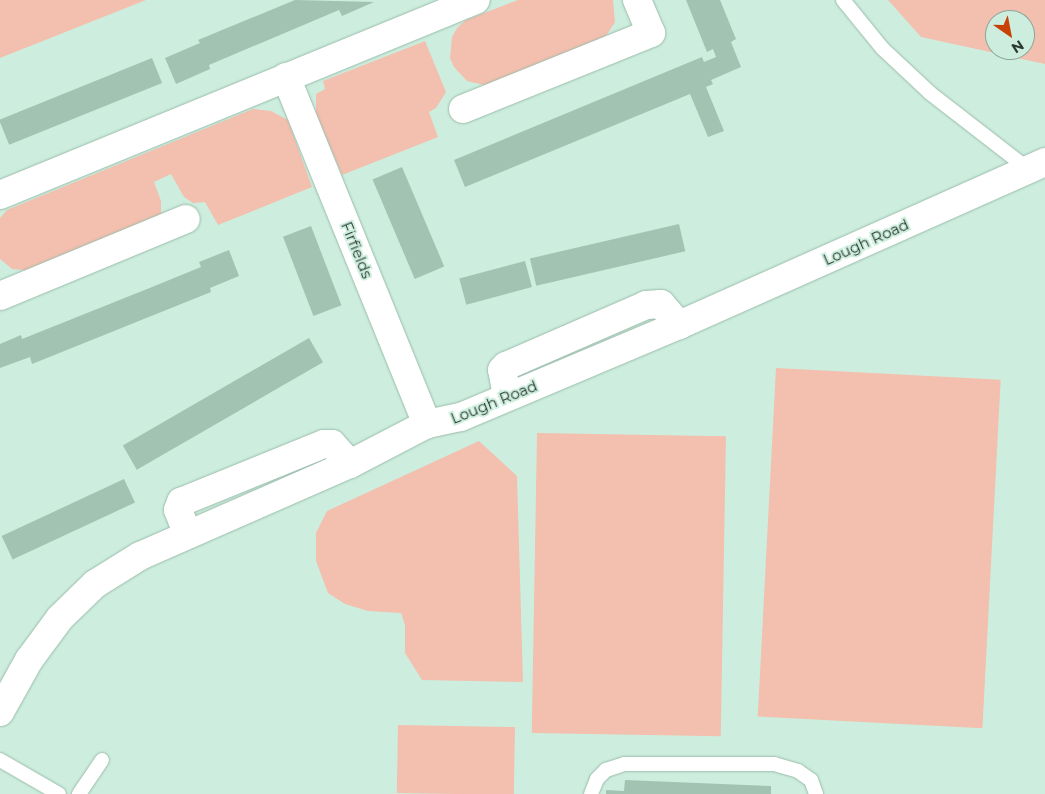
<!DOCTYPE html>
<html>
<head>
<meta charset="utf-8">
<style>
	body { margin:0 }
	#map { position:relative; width:1045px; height:794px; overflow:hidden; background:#cdeede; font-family:Montserrat,sans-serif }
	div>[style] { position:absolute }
	.green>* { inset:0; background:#f3bfae; transform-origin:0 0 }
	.building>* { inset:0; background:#a2c2b2; transform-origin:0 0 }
	.roads { filter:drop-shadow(0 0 1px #9bbbab) drop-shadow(0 0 1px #9bbbab) }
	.lane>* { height:14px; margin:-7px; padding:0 7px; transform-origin:7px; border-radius:7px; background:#fff }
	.street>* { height:28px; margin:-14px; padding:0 14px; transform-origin:14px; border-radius:14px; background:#fff }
	.secondary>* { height:28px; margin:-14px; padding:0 14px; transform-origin:14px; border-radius:14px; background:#fff }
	span { translate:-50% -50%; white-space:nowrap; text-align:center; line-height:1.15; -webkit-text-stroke:4px #cdeede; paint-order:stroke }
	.street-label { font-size:15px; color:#2d3a33 }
	.north { position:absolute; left:985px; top:10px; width:50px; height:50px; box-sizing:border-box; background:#cdeede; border:1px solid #8da69a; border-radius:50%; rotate:147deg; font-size:14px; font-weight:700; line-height:20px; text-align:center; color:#2d3a33 }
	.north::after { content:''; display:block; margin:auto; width:18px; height:22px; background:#c84206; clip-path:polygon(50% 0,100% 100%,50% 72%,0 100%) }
</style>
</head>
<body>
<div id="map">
	<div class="green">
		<i style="clip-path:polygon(0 0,146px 0,0 58px)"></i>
		<i style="clip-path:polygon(518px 0,613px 0,615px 22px,604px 39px,495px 83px,484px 85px,467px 81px,454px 67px,450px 58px,452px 37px,457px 28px,466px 20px)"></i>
		<i style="clip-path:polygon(evenodd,888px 0,1045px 0,1045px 64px,921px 37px,888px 0,995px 20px,1025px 20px,1025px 50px,995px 50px,995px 20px)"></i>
		<i style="clip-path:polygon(425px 41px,446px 92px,436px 108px,429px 112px,438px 137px,342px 175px,316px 114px,316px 94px,325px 89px,323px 81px)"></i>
		<i style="clip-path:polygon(253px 109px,271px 111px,288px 120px,312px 187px,218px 225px,205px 202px,193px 203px,184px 197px,171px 174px,154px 182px,161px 201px,161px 216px,33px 271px,12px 269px,0 259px,0 218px,7px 210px)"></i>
		<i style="left:776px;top:368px;width:225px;height:349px;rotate:3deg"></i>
		<i style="left:537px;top:433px;width:189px;height:300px;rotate:1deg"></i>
		<i style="clip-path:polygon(479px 441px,517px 476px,523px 682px,422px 680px,405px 653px,405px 625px,401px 613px,368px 611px,345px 604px,328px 593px,316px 561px,316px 533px,327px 511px)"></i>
		<i style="left:398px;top:725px;width:117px;height:68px;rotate:1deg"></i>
	</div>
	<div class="building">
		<i style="clip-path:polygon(295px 0,374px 2px,342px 16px,339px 10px,209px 65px,210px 69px,176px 84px,165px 58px,200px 43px,198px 40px)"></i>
		<i style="clip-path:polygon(686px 0,720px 0,736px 39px,731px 42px,741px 67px,711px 80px,713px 84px,706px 87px,724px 131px,708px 137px,690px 94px,465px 187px,454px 160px,702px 57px,704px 62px,716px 57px,713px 49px,707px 52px)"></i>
		<i style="left:152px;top:58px;width:27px;height:165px;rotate:68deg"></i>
		<i style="left:402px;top:167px;width:108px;height:32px;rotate:67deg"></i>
		<i style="left:679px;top:224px;width:28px;height:153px;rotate:77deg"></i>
		<i style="left:311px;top:226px;width:85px;height:30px;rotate:69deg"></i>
		<i style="clip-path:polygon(229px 250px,239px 276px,210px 288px,211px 292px,32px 364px,30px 357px,0 368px,0 344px,21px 335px,22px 339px,157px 285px,201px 267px,199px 262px)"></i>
		<i style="left:525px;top:261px;width:27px;height:68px;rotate:75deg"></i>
		<i style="left:309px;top:338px;width:28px;height:215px;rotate:60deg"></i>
		<i style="left:124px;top:479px;width:26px;height:135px;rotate:65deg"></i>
		<i style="clip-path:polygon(625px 780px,771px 786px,771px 794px,606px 794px,606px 790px,624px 791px)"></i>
	</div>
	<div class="roads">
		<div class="lane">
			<i style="left:843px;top:0;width:63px;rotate:50.8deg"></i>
			<i style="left:883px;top:49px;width:64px;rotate:43.1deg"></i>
			<i style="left:930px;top:93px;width:124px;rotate:37.8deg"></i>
			<i style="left:0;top:760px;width:68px;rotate:30deg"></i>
			<i style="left:79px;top:794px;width:41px;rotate:-55.9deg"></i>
			<i style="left:591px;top:794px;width:16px;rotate:-68deg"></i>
			<i style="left:597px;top:779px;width:13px;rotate:-45deg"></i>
			<i style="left:606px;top:770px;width:19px;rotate:-18deg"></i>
			<i style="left:624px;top:764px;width:150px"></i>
			<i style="left:774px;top:764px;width:25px;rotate:16deg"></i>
			<i style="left:798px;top:771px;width:16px;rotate:35deg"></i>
			<i style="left:811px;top:780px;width:15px;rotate:70deg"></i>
		</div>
		<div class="street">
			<i style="left:286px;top:77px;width:375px;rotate:67.9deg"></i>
			<i style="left:463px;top:109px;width:203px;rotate:-22deg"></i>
			<i style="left:651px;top:33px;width:36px;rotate:-113deg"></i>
			<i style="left:0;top:195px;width:514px;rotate:-22.28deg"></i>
			<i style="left:0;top:296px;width:201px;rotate:-22.5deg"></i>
			<i style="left:507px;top:397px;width:27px;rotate:-100deg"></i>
			<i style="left:502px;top:370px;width:6px;rotate:-45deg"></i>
			<i style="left:506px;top:366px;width:153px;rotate:-23.5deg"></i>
			<i style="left:646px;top:305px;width:15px;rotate:-4deg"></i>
			<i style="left:661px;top:304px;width:28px;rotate:49deg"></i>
			<i style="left:187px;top:533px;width:25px;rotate:-111deg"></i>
			<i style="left:178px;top:510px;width:9px;rotate:-69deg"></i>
			<i style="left:181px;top:502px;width:154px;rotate:-22.1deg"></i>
			<i style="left:324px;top:444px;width:8px"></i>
			<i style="left:332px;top:444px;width:27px;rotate:48deg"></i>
		</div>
		<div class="secondary">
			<i style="left:0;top:712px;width:60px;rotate:-60.9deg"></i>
			<i style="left:29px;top:660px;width:52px;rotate:-53.6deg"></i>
			<i style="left:60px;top:618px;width:49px;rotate:-44.2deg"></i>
			<i style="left:95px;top:584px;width:53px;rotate:-31.9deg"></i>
			<i style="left:140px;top:556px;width:229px;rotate:-23.7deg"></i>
			<i style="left:350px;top:464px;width:87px;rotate:-27.5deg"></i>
			<i style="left:427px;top:424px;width:35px;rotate:-12deg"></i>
			<i style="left:461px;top:417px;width:237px;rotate:-22.9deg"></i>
			<i style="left:679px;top:325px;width:401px;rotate:-24deg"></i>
		</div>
	</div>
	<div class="street-label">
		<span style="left:866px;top:242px;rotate:-24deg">Lough Road</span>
		<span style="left:357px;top:250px;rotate:68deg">Firfields</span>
		<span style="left:494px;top:402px;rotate:-22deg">Lough Road</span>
	</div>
	<div class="north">N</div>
</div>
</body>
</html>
